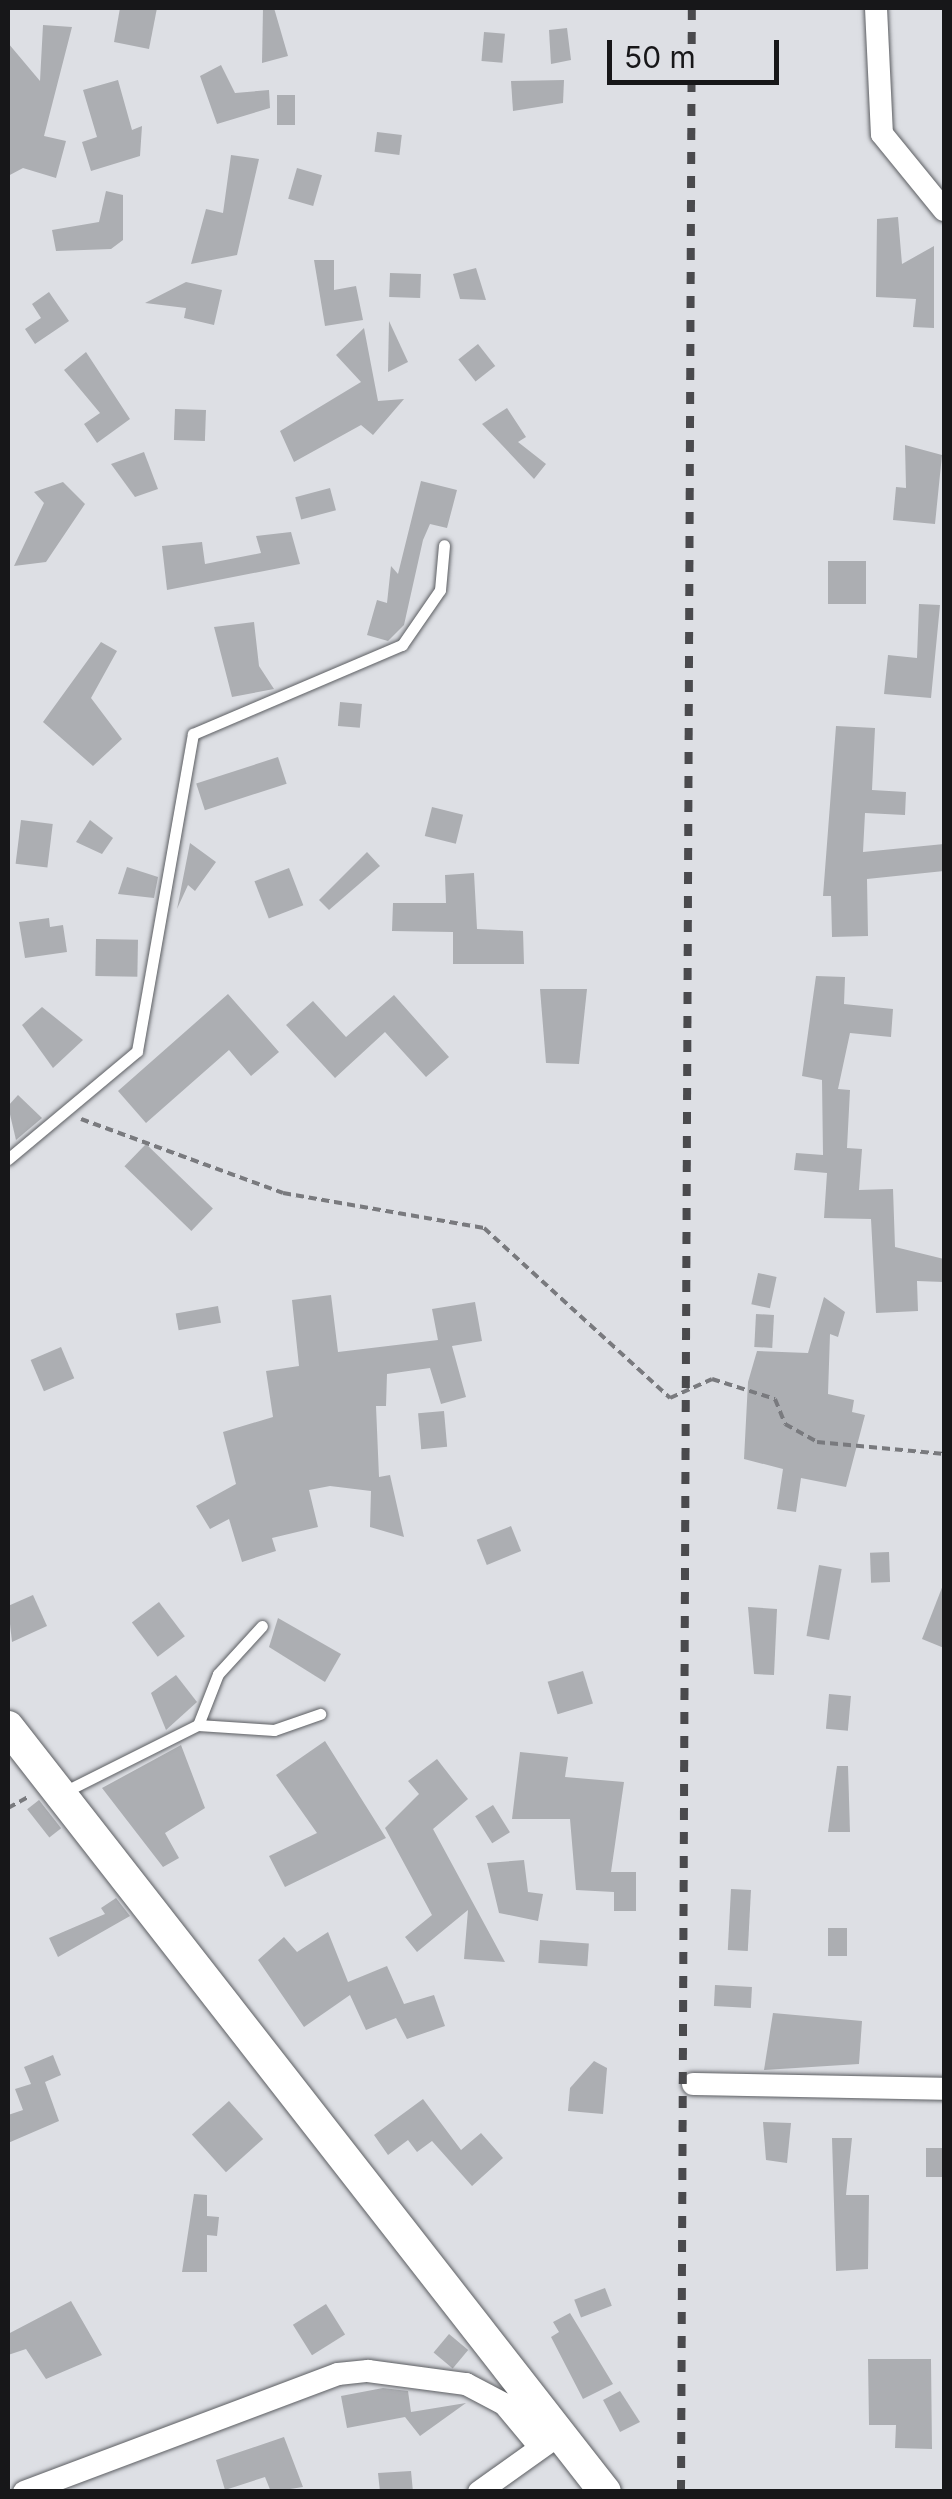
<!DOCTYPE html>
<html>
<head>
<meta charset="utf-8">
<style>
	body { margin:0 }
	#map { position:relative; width:952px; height:2499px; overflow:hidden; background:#dddfe4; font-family:Inter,sans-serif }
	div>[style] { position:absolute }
	.building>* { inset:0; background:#acaeb2; transform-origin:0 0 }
	.path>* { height:4px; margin-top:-2px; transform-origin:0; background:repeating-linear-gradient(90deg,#797a7e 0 8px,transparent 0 13px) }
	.roads { filter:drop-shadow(0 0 2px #5c5e62) drop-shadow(0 0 2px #5c5e62) }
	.service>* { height:11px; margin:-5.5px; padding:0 5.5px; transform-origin:5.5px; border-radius:5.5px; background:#fff }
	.minor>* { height:22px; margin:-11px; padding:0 11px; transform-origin:11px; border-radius:11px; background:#fff }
	.secondary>* { height:32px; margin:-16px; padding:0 16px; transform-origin:16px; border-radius:16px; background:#fff }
	.rail>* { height:8px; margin-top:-4px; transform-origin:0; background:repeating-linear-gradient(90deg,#4a4a4d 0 12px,transparent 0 24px) }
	span { translate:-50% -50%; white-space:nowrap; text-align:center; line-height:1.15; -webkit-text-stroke:10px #dddfe4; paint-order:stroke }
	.frame { position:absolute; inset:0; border:10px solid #171719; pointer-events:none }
	.scale { position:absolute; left:607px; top:40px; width:172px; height:45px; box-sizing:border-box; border:5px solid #171719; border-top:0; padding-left:12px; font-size:30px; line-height:35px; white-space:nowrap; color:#171719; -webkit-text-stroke:8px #dddfe4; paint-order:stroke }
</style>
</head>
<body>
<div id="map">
	<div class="building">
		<i style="clip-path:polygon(120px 8px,157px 8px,149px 49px,114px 42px)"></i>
		<i style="clip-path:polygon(263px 8px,274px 8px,288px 56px,262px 63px)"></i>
		<i style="clip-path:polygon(43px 25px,72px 27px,44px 136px,66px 141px,56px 178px,23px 168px,8px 176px,8px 43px,40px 81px)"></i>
		<i style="clip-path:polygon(567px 28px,571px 60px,551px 64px,549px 30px)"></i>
		<i style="left:484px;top:32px;width:21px;height:29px;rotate:5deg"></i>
		<i style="clip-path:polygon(221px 65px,235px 93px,269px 90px,270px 108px,217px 124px,200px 76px)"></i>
		<i style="clip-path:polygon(118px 80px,132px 130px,142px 126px,140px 156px,91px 171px,82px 142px,97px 137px,83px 90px)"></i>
		<i style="clip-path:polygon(564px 80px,563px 103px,513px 111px,511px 81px)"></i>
		<i style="left:277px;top:95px;width:18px;height:30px"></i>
		<i style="left:377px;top:132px;width:25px;height:20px;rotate:7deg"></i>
		<i style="clip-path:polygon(231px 155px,259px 159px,237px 255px,191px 264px,206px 209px,223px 213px)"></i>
		<i style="left:297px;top:168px;width:26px;height:32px;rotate:16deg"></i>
		<i style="clip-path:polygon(106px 191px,123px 195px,123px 240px,111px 249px,56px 251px,52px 230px,99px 222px)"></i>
		<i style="clip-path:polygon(898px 217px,902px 264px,934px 246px,934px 328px,913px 327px,916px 299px,876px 297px,877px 219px)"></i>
		<i style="clip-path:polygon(314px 260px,334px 260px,334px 290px,356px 286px,363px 320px,325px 326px)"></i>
		<i style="clip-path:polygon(476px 268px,486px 300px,460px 299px,453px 274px)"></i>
		<i style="left:390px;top:273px;width:31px;height:24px;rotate:2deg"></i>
		<i style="clip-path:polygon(186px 282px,222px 290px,214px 325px,184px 318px,186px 308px,145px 303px)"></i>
		<i style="clip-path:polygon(49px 292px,69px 321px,35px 344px,25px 329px,41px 318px,32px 304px)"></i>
		<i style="clip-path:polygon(389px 321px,408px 362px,388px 372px)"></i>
		<i style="clip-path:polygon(364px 328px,378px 401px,404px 399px,373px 435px,361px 425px,294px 462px,280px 431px,361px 382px,336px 355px)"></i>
		<i style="left:478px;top:344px;width:28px;height:25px;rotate:52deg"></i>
		<i style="clip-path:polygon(86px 352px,130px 419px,97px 443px,84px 424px,100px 413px,64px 370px)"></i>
		<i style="clip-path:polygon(507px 408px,526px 437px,518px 442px,546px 464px,534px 479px,482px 424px)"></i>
		<i style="left:175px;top:409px;width:31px;height:31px;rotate:2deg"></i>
		<i style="clip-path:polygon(905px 445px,942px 455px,935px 524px,893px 520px,896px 487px,906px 488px)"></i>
		<i style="clip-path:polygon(144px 452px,158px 489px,135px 497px,111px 464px)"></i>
		<i style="clip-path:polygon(421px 481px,457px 490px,447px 528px,430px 524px,423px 540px,404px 625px,388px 641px,367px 635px,377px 600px,387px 603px,391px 566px,398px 574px)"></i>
		<i style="clip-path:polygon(63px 482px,85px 504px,46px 562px,14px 566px,44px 503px,34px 492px)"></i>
		<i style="left:330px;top:488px;width:23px;height:36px;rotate:75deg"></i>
		<i style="clip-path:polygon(291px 532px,300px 564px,167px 590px,162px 546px,202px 542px,205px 564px,261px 553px,256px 536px)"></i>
		<i style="left:828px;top:561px;width:38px;height:43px"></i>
		<i style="clip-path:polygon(919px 604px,940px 605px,931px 698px,884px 694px,888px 655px,917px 658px)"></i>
		<i style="clip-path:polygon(254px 622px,259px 666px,274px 689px,232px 697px,214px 627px)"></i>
		<i style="clip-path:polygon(101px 642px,117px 651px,91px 698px,122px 739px,93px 766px,43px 722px)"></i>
		<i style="left:340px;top:702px;width:22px;height:24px;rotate:5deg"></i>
		<i style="clip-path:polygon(836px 726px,875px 728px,872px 790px,906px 792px,905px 815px,865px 813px,863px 852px,944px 844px,944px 871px,867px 879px,868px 936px,832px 937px,831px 896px,823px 896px)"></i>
		<i style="left:278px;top:757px;width:28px;height:86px;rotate:72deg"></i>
		<i style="left:432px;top:807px;width:32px;height:30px;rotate:14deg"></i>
		<i style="left:21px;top:820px;width:32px;height:44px;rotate:7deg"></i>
		<i style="clip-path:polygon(90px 820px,113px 838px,102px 854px,76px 842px)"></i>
		<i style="clip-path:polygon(190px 843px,216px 862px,195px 891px,188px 885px,177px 909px)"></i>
		<i style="clip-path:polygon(367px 852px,380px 866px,329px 910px,319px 900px)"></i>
		<i style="clip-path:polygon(127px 867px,158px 877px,154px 898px,118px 894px)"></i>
		<i style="left:289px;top:868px;width:40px;height:37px;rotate:69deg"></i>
		<i style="clip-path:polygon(474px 873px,477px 929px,523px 931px,524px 964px,453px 964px,453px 932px,392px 931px,393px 903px,446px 903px,445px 875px)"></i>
		<i style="clip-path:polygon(49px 918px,50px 927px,63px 925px,67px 952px,25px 958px,19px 922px)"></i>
		<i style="left:96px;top:939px;width:42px;height:37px;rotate:1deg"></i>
		<i style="clip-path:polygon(816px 976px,845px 977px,844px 1004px,893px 1009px,891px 1037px,850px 1033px,838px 1089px,850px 1090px,847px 1148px,862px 1149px,859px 1190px,893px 1189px,895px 1247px,944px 1259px,944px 1282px,917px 1281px,918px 1311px,876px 1313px,871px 1219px,824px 1218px,827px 1173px,794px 1170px,796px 1153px,823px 1155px,822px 1080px,802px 1076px)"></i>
		<i style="clip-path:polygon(540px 989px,587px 989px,579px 1064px,546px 1063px)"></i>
		<i style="clip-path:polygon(228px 994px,279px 1052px,251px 1076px,229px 1050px,146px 1123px,118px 1091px)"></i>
		<i style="clip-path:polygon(394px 995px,449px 1057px,426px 1077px,385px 1032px,335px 1078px,286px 1025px,313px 1001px,346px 1037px)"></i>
		<i style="clip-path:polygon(42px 1007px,83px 1040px,53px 1068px,22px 1025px)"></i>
		<i style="clip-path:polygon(18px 1095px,42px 1118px,16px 1140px,8px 1106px)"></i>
		<i style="left:146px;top:1144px;width:93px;height:31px;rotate:44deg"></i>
		<i style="left:758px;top:1273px;width:19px;height:32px;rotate:12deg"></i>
		<i style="clip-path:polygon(331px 1295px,338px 1352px,438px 1340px,432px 1309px,475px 1302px,482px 1341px,452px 1346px,466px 1397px,441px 1404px,430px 1368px,387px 1374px,386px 1406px,376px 1406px,379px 1477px,390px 1475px,404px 1537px,370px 1527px,371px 1491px,330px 1486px,309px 1490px,318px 1527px,272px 1538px,276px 1551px,242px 1562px,229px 1519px,210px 1529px,196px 1506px,236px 1484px,223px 1432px,273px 1417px,266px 1371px,299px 1366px,292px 1300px)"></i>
		<i style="clip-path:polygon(824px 1297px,845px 1312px,838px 1337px,830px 1334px,828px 1394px,854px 1400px,852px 1412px,865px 1415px,846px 1487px,801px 1478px,796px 1512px,777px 1509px,783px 1469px,744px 1459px,748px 1382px,757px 1351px,808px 1353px)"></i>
		<i style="left:218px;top:1306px;width:17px;height:43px;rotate:80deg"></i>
		<i style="left:756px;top:1314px;width:18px;height:33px;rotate:3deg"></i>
		<i style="left:61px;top:1347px;width:34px;height:33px;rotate:67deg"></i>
		<i style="left:444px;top:1411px;width:36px;height:26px;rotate:85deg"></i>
		<i style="left:511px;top:1526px;width:27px;height:37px;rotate:68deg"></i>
		<i style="left:889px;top:1552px;width:30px;height:19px;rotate:88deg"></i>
		<i style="left:819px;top:1565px;width:23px;height:72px;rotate:10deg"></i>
		<i style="clip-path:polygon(943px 1585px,944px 1586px,944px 1648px,922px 1639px)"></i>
		<i style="clip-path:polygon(33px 1595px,47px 1626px,12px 1642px,8px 1606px)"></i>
		<i style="left:159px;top:1602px;width:43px;height:34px;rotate:53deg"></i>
		<i style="clip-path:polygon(748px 1607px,777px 1609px,774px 1675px,754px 1674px)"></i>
		<i style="clip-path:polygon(278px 1618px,341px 1654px,325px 1682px,269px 1647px)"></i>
		<i style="left:583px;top:1671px;width:34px;height:37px;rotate:73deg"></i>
		<i style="clip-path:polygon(176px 1675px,197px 1702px,166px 1730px,151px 1693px)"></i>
		<i style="left:829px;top:1694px;width:22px;height:35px;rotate:5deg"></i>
		<i style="clip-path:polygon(325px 1741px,386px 1838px,285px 1887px,269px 1856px,317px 1833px,276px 1775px)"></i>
		<i style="clip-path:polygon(181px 1745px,205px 1808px,165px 1833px,179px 1858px,163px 1867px,102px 1788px)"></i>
		<i style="clip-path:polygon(520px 1752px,568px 1757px,565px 1777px,624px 1782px,611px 1872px,636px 1872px,636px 1911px,614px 1911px,614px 1892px,576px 1890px,570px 1819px,512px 1819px)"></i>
		<i style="clip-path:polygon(437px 1759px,468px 1799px,433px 1829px,505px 1962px,464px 1959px,468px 1910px,417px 1952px,405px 1937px,432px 1915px,385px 1828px,419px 1794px,408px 1781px)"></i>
		<i style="clip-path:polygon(837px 1766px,848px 1766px,850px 1832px,828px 1832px)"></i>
		<i style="left:39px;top:1800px;width:36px;height:15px;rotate:52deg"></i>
		<i style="left:493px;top:1805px;width:32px;height:21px;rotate:58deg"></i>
		<i style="clip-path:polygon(524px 1860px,528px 1892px,543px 1894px,538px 1921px,499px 1913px,487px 1863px)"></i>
		<i style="left:731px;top:1889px;width:20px;height:61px;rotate:3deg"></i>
		<i style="clip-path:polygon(116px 1898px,130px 1916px,58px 1957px,49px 1938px,105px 1914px,101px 1908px)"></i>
		<i style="left:828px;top:1928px;width:19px;height:28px"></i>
		<i style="clip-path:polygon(328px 1932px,348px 1982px,387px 1966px,404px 2004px,434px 1995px,445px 2026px,407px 2039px,396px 2018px,366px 2030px,350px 1995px,304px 2027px,258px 1960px,284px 1937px,297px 1952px)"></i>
		<i style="left:540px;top:1940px;width:49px;height:23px;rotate:4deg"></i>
		<i style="left:715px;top:1985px;width:37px;height:21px;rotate:3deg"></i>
		<i style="clip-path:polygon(773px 2013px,862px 2021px,859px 2064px,764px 2070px)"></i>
		<i style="clip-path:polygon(53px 2055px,61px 2075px,45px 2082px,59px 2121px,8px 2143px,8px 2115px,23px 2110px,15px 2089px,31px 2084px,24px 2067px)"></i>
		<i style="clip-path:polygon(594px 2061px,607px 2068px,603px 2114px,568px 2111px,570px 2088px)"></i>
		<i style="clip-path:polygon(423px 2099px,461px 2150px,481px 2133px,503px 2158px,472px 2186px,432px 2141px,417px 2152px,408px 2140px,388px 2155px,374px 2135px)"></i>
		<i style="left:229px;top:2101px;width:51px;height:50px;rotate:48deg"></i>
		<i style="clip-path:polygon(763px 2122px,791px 2123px,787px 2163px,766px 2160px)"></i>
		<i style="clip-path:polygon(832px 2138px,852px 2138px,846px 2195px,869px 2195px,868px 2269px,836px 2271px)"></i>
		<i style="left:926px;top:2148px;width:18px;height:29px"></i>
		<i style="clip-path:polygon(194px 2194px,207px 2195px,207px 2216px,219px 2217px,217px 2236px,207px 2235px,207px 2272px,182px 2272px)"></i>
		<i style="left:605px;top:2288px;width:19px;height:33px;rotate:69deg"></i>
		<i style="clip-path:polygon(71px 2301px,102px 2355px,46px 2379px,26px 2349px,8px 2355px,8px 2334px)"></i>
		<i style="left:326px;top:2304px;width:36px;height:39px;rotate:58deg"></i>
		<i style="clip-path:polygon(570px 2313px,613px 2384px,583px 2399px,551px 2337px,559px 2332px,553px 2322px)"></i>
		<i style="left:449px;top:2334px;width:25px;height:24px;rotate:40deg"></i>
		<i style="clip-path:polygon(868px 2359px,931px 2359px,932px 2449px,895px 2448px,896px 2425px,869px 2425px)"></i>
		<i style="clip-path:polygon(383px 2388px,408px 2391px,411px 2412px,466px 2403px,420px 2436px,405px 2417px,347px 2428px,341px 2396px)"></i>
		<i style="clip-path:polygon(620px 2391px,640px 2422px,620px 2432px,603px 2400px)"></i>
		<i style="clip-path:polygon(284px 2437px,303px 2487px,271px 2492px,265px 2477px,225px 2490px,216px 2460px)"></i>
		<i style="clip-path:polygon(411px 2471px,413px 2492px,380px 2492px,378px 2473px)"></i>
	</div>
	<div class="path">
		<i style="left:81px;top:1119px;width:215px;rotate:20.1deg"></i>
		<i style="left:283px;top:1193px;width:204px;rotate:9.9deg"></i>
		<i style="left:484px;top:1228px;width:252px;rotate:42.4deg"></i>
		<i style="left:670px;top:1398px;width:46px;rotate:-24.3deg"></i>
		<i style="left:712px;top:1379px;width:66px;rotate:17.6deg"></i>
		<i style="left:775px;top:1399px;width:27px;rotate:68deg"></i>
		<i style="left:785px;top:1424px;width:37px;rotate:29deg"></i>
		<i style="left:817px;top:1442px;width:128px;rotate:5.4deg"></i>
		<i style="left:8px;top:1808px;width:25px;rotate:-29deg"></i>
	</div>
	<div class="roads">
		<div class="service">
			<i style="left:8px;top:1159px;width:168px;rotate:-39.9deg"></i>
			<i style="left:137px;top:1051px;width:322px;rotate:-80deg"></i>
			<i style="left:193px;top:734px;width:227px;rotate:-23.1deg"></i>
			<i style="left:402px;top:645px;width:67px;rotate:-55.4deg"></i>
			<i style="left:440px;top:590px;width:45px;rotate:-84.9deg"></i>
			<i style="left:198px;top:1725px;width:55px;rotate:-68.6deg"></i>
			<i style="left:218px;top:1674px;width:65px;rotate:-47.5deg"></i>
			<i style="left:62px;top:1793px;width:152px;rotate:-26.6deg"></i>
			<i style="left:198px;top:1725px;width:76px;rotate:3.8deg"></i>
			<i style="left:274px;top:1730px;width:49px;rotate:-19.2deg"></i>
		</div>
		<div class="minor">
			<i style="left:876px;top:8px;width:126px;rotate:87.3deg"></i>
			<i style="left:882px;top:134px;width:98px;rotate:50.8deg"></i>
			<i style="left:693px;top:2084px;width:251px;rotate:1.1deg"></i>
			<i style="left:24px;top:2492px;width:335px;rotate:-20.6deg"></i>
			<i style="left:338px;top:2374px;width:30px;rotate:-6deg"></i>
			<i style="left:368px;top:2371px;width:99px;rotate:7.6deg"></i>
			<i style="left:466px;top:2384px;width:43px;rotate:27.8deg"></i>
			<i style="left:504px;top:2404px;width:56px;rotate:50.1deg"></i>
			<i style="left:479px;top:2492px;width:90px;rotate:-35.5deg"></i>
		</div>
		<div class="secondary">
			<i style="left:8px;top:1727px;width:970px;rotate:52.03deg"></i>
		</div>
	</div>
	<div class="rail">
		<i style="left:681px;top:2492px;width:2484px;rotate:-89.75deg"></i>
	</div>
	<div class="frame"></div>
	<div class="scale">50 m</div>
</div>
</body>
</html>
